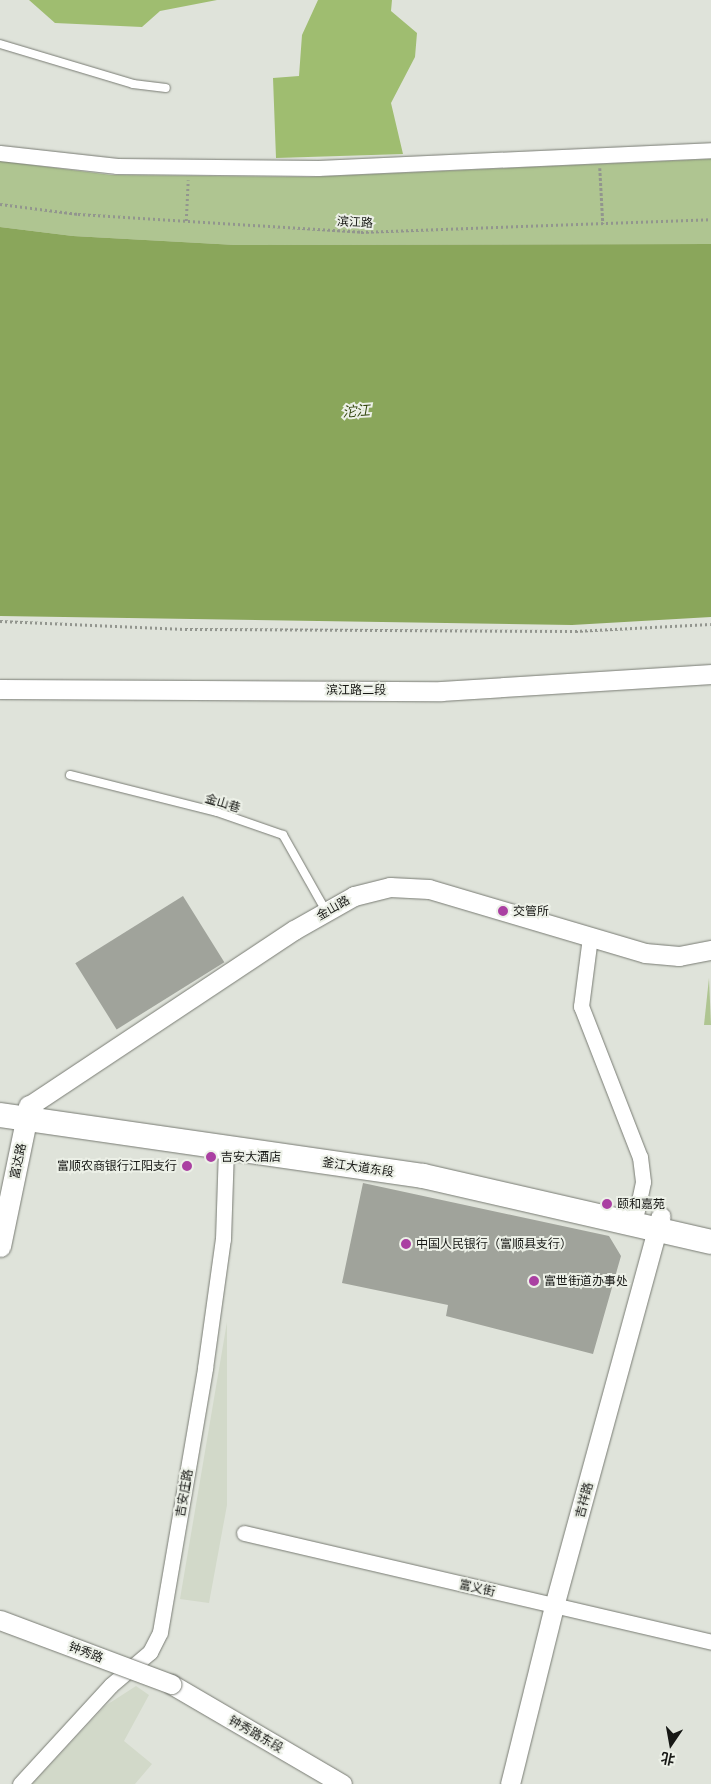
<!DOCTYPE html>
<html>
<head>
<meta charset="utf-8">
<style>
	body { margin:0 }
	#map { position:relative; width:711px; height:1784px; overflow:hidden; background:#dfe3da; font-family:Inter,"Noto Sans SC",sans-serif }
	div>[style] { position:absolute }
	.built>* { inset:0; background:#d2d9c9 }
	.green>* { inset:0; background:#afc591 }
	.forest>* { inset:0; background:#9fbd70 }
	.water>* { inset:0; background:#8aa65b }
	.building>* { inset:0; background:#a0a39b; transform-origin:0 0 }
	.path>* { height:2.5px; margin-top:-1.25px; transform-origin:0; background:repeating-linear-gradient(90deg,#92958e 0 2.5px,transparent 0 5px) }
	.roads { filter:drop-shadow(0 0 1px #787b73) drop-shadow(0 0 1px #787b73) }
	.service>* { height:8px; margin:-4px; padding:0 4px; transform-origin:4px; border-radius:4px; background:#fff }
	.minor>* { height:15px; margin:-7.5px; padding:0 7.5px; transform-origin:7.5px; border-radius:7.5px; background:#fff }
	.tertiary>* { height:19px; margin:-9.5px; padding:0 9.5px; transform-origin:9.5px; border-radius:9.5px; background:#fff }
	.secondary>* { height:21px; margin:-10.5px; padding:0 10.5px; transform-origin:10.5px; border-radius:10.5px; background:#fff }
	.primary>* { height:24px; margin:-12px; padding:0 12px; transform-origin:12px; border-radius:12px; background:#fff }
	.bridges { filter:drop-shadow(0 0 1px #787b73) drop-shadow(0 0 1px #787b73) }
	.tertiary-bridge>* { height:19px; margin:-9.5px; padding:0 9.5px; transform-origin:9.5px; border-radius:9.5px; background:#fff }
	.dots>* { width:14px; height:14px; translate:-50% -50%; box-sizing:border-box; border:2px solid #ecf0e7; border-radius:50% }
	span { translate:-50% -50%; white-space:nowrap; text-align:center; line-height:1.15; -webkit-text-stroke:4px #ecf0e7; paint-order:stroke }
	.street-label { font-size:12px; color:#161714 }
	.poi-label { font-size:12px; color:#161714 }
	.left { translate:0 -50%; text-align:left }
	.right { translate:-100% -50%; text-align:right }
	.water-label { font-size:14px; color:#374a13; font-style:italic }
	.north { position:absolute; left:646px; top:1719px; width:50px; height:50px; -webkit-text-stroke:4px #ecf0e7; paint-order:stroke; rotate:192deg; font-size:14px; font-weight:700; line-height:20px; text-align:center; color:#161714 }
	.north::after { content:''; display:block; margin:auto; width:18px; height:22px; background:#161714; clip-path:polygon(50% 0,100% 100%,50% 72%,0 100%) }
</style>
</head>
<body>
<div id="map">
	<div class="built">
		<i style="clip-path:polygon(227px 1322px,227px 1505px,209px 1603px,180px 1599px)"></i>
		<i style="clip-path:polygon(136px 1686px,149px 1695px,124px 1741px,152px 1764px,135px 1784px,32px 1784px,105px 1706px)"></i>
	</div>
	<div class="green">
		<i style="clip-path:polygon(711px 159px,711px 244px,236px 245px,73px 236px,0 227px,0 161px,112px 175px,309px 177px)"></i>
		<i style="clip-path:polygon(709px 978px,711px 1025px,704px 1025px)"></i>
	</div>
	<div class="forest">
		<i style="clip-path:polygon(29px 0,217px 0,160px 11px,142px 27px,55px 23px)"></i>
		<i style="clip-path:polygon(318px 0,392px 0,391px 11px,417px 33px,415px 57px,391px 103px,403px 154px,276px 158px,273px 78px,299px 76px,302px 35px)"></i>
	</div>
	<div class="water">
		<i style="clip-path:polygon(0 227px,73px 236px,236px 245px,711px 244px,711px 617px,572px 625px,0 616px)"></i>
	</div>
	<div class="building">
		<i style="left:183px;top:896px;width:78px;height:127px;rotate:58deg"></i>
		<i style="clip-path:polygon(363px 1183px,609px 1236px,621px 1256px,593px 1354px,446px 1316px,448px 1305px,342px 1283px)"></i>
	</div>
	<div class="path">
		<i style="left:600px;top:168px;width:56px;rotate:86.9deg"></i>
		<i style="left:0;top:204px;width:79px;rotate:7.3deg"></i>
		<i style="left:78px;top:214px;width:284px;rotate:3.6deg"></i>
		<i style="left:361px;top:232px;width:350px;rotate:-2.1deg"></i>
		<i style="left:186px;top:221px;width:41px;rotate:-87.2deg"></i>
		<i style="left:0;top:621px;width:185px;rotate:2.5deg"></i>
		<i style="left:185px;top:629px;width:390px;rotate:0.3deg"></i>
		<i style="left:575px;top:631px;width:136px;rotate:-2.9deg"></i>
	</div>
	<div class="roads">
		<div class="service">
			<i style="left:0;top:44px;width:139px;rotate:16.7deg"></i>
			<i style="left:133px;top:84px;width:33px;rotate:7deg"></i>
			<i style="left:70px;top:775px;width:152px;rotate:14.1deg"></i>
			<i style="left:217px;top:812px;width:70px;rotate:19.2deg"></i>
			<i style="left:283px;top:835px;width:87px;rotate:60.5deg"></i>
		</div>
		<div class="minor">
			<i style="left:0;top:153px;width:118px;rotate:6.3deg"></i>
			<i style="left:117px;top:166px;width:201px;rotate:0.6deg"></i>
			<i style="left:318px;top:168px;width:393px;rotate:-2.6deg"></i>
			<i style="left:590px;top:937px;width:70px;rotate:97.4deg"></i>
			<i style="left:581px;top:1006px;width:162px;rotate:68.7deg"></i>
			<i style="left:640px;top:1157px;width:25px;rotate:83deg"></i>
			<i style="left:643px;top:1182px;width:30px;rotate:102deg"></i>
			<i style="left:244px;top:1533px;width:480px;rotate:13.1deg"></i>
			<i style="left:20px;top:1784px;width:134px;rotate:-47.4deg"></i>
			<i style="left:111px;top:1685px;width:51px;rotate:-40.2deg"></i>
			<i style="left:150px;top:1652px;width:22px;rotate:-63deg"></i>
			<i style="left:160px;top:1632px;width:268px;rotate:-80.3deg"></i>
			<i style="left:205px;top:1368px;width:130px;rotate:-82.1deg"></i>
			<i style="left:223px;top:1239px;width:92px;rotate:-88.1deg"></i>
		</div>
		<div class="tertiary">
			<i style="left:0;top:689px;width:441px;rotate:0.3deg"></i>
			<i style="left:441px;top:691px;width:271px;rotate:-3.6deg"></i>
			<i style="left:29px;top:1106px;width:318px;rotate:-33.6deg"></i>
			<i style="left:294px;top:930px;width:69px;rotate:-29.5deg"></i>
			<i style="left:354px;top:896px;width:37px;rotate:-14deg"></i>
			<i style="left:390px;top:887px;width:39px;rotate:3deg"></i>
			<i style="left:429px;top:889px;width:225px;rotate:16.5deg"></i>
			<i style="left:645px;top:953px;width:34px;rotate:5deg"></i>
			<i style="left:679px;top:956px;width:33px;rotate:-11deg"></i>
			<i style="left:171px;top:1684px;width:198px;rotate:30.3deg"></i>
			<i style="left:510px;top:1784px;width:183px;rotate:-76.1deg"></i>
			<i style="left:554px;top:1606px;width:404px;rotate:-74.7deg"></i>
		</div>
		<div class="secondary">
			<i style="left:0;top:1246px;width:143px;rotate:-78.3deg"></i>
		</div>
		<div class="primary">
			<i style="left:0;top:1115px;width:427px;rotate:8.2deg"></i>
			<i style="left:423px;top:1176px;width:295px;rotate:12.9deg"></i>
		</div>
	</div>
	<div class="bridges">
		<div class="tertiary-bridge">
			<i style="left:0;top:1620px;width:183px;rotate:20.5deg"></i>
		</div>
	</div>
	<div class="dots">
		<i style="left:503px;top:911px;background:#aa40a2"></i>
		<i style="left:211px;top:1157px;background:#aa40a2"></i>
		<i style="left:187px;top:1166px;background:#aa40a2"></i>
		<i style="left:607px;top:1204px;background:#aa40a2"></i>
		<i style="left:406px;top:1244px;background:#aa40a2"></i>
		<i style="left:534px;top:1281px;background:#aa40a2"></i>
	</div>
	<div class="street-label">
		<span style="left:355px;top:222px;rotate:3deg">滨江路</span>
		<span style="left:356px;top:690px">滨江路二段</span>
		<span style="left:223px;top:803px;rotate:17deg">金山巷</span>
		<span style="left:333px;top:908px;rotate:-30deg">金山路</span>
		<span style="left:18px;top:1161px;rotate:-78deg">富达路</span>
		<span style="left:358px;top:1167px;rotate:8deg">釜江大道东段</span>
		<span style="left:184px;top:1493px;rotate:-80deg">吉安庄路</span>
		<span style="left:584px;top:1500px;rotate:-75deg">吉祥路</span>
		<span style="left:477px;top:1588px;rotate:13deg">富义街</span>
		<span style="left:86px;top:1652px;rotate:21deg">钟秀路</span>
		<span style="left:256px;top:1734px;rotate:30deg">钟秀路东段</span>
	</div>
	<div class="poi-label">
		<span class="left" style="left:513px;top:911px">交管所</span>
		<span class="left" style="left:221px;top:1157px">吉安大酒店</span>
		<span class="right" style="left:177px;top:1166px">富顺农商银行江阳支行</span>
		<span class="left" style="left:617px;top:1204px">颐和嘉苑</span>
		<span class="left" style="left:416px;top:1244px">中国人民银行（富顺县支行）</span>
		<span class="left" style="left:544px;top:1281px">富世街道办事处</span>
	</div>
	<div class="water-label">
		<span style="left:356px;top:411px;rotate:-4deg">沱江</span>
	</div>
	<div class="north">北</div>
</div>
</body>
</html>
